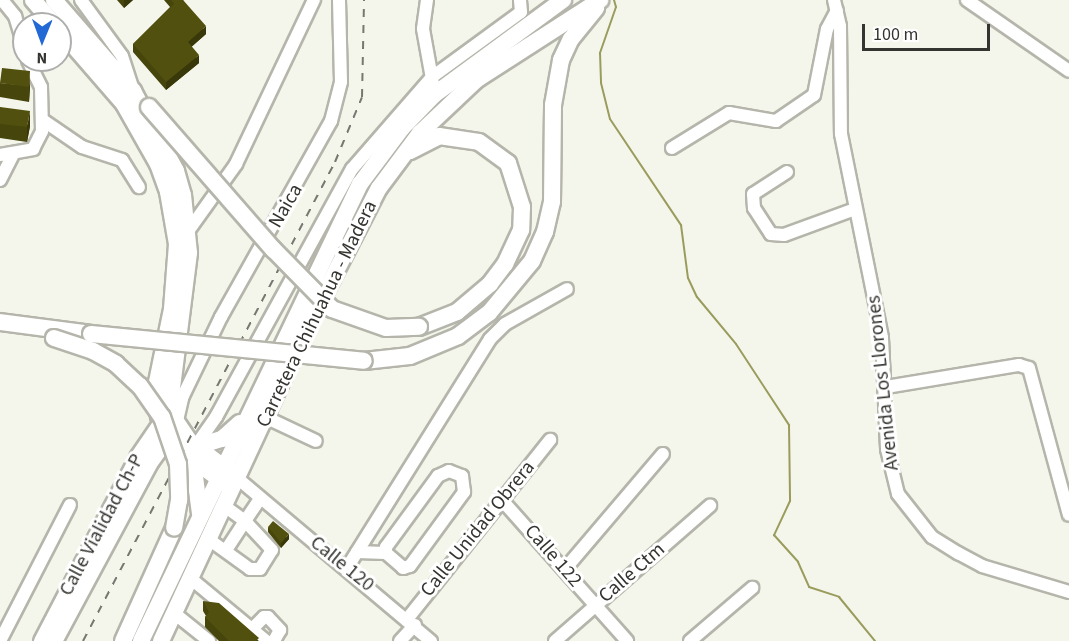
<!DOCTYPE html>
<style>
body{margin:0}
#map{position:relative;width:1069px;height:641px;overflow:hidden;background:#f5f6eb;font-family:"Source Sans 3",sans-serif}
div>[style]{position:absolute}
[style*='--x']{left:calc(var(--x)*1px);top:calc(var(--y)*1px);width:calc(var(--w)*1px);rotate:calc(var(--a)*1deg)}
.stream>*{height:2px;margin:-1px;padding:0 1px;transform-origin:1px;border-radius:1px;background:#9a9c5d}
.roads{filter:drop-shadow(2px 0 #b5b5ab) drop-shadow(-2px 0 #b5b5ab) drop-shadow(0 2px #b5b5ab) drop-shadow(0 -2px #b5b5ab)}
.minor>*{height:12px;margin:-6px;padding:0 6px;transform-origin:6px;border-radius:6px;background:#fff}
.major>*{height:15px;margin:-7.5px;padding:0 7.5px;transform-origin:7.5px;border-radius:7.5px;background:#fff}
.highway>*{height:16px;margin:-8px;padding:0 8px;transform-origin:8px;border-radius:8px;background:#fff}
.rail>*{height:2px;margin-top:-1px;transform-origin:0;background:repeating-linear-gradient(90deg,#767770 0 8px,transparent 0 16px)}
.bridges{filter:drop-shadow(2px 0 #b5b5ab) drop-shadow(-2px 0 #b5b5ab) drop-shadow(0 2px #b5b5ab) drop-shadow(0 -2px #b5b5ab)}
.highway-bridge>*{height:16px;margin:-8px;padding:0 8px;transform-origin:8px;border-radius:8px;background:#fff}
.wall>*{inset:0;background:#46450c}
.shaded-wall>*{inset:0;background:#39380a}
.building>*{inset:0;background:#51500e}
span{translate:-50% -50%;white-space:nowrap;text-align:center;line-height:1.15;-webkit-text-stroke:6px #fff;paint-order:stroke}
.street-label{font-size:20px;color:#343430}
.north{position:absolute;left:12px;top:12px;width:60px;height:60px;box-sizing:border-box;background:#fff;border:2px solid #aeaeac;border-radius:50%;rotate:181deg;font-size:16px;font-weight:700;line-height:24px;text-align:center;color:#343430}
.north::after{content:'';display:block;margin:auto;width:21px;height:27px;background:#2369d5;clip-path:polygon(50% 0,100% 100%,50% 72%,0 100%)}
.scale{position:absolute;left:862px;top:24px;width:128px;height:27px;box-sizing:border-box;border:3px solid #343430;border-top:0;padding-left:8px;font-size:18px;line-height:21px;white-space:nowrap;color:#343430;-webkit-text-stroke:4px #fff;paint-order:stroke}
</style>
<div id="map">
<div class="stream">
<i style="--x:614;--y:0;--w:7;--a:74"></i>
<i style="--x:616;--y:7;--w:49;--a:109.2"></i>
<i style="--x:600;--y:53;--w:30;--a:88"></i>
<i style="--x:601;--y:83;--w:37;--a:76"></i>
<i style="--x:610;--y:119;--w:128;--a:56.2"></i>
<i style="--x:681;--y:225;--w:53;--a:82.5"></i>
<i style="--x:688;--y:278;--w:21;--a:65"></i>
<i style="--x:697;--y:297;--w:61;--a:50.3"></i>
<i style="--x:736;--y:344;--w:97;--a:56.8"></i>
<i style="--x:789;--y:425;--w:76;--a:89.2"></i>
<i style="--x:790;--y:501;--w:38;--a:115"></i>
<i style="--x:774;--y:535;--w:36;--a:48"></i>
<i style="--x:798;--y:562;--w:27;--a:66"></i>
<i style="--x:809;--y:587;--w:32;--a:18"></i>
<i style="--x:839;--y:597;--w:57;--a:50.7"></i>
</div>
<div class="roads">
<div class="minor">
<i style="--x:2;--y:0;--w:21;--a:51"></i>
<i style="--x:15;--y:16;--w:30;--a:73"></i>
<i style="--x:81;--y:0;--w:69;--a:53.8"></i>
<i style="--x:122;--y:56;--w:36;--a:72"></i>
<i style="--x:427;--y:0;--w:29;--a:98"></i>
<i style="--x:423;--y:29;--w:56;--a:79.7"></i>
<i style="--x:834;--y:0;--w:27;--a:77"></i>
<i style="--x:840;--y:26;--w:108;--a:89.5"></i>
<i style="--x:841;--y:134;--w:208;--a:78.6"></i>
<i style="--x:882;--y:338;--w:111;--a:87.4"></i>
<i style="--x:887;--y:449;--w:46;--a:76.3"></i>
<i style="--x:898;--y:494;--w:55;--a:51.7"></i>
<i style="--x:932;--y:537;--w:31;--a:32"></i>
<i style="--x:958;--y:553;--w:27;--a:28"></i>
<i style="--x:982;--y:566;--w:91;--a:16.6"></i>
<i style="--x:967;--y:0;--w:124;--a:34.8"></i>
<i style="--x:44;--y:121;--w:46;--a:34.4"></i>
<i style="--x:82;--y:147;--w:42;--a:18"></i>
<i style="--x:122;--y:160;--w:32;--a:58"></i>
<i style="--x:672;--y:148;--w:67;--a:-31.6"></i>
<i style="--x:729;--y:113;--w:48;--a:9.7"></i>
<i style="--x:776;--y:121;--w:46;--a:-34.4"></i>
<i style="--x:814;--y:95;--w:67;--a:-78.9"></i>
<i style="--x:827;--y:29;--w:21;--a:-62"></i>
<i style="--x:0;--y:155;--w:34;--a:-10"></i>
<i style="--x:33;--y:149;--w:20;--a:-63"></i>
<i style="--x:42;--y:131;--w:44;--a:-91.3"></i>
<i style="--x:41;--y:87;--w:30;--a:-116"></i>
<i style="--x:787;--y:172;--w:40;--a:147.1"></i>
<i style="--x:753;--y:194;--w:14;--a:86"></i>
<i style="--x:754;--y:208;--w:31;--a:57"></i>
<i style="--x:771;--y:234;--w:13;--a:4"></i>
<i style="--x:784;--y:235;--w:76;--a:-20.1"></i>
<i style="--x:0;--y:180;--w:30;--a:-63"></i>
<i style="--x:189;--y:230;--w:81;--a:-54.5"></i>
<i style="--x:236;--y:164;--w:182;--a:-64.6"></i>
<i style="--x:886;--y:387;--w:135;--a:-9.4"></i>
<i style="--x:1019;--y:365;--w:10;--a:17"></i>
<i style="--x:1029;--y:368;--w:152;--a:74.8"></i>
<i style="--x:265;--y:417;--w:56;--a:25.2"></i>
<i style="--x:176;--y:425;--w:28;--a:-77"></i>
<i style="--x:182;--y:398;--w:90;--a:-64.3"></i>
<i style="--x:221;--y:317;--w:225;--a:-60.7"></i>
<i style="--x:331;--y:121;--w:40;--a:-75.6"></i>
<i style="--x:341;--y:82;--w:82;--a:-91.4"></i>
<i style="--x:195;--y:447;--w:37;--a:-55"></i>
<i style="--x:216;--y:417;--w:283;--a:-61.3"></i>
<i style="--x:352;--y:169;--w:122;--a:-49"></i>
<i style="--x:432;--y:77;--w:110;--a:-36.1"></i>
<i style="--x:521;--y:12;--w:12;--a:-95"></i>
<i style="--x:236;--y:477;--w:255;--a:40.1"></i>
<i style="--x:501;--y:499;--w:190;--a:48.4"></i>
<i style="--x:223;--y:505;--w:27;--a:36"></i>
<i style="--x:245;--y:521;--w:35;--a:123"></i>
<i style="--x:207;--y:538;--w:53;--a:35.8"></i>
<i style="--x:250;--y:569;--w:10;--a:0"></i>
<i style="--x:260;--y:569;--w:22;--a:-58"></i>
<i style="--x:272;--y:550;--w:40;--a:-133"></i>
<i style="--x:245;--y:521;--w:27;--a:-56"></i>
<i style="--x:357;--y:552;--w:29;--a:2"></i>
<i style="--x:386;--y:553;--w:23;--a:41"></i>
<i style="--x:403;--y:568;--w:7;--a:-16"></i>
<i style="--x:410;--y:566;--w:92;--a:-53.9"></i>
<i style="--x:464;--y:492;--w:16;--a:-97"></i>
<i style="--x:462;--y:476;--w:14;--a:-159"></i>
<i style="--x:449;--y:471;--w:12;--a:156"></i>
<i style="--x:438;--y:476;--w:88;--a:126.2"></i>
<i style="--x:386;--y:547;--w:6;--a:90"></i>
<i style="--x:347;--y:568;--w:270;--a:-58"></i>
<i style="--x:490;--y:339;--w:21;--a:-45"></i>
<i style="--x:505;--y:324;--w:71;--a:-29.4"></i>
<i style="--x:565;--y:569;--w:151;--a:-49.6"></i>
<i style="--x:189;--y:577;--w:100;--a:39.7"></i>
<i style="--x:174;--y:613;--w:45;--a:38.7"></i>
<i style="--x:408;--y:618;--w:228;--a:-51.4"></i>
<i style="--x:252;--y:629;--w:17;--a:-45"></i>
<i style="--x:264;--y:617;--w:4;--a:0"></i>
<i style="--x:268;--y:617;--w:18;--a:47"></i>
<i style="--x:280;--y:630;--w:13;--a:119"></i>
<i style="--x:0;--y:641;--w:153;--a:-62.8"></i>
<i style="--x:400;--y:641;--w:22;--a:-47"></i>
<i style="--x:555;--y:641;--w:206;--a:-41.1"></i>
<i style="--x:690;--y:641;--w:82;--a:-40.5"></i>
</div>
<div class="major">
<i style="--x:41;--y:641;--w:208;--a:-62.4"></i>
<i style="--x:137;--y:457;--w:53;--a:-55.7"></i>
<i style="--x:54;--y:641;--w:203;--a:-61.8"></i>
<i style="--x:150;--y:462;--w:39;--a:-54"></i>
</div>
<div class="highway">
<i style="--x:33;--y:0;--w:32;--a:49"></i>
<i style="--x:54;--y:0;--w:121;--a:49"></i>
<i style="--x:133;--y:91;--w:91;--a:61.7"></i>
<i style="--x:176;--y:171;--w:25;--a:74"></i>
<i style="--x:183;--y:195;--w:58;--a:84.1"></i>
<i style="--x:189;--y:253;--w:159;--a:97.2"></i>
<i style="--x:169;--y:411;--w:36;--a:56"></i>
<i style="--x:189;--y:441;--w:51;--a:37.1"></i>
<i style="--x:60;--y:30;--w:98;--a:49.1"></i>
<i style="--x:124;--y:104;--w:69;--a:60.5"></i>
<i style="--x:158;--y:164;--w:30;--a:70"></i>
<i style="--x:168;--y:192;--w:53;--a:80.2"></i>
<i style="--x:177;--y:244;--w:65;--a:94.4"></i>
<i style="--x:172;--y:309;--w:75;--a:101.6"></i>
<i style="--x:157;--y:382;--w:34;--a:87"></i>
<i style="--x:159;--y:416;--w:35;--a:61"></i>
<i style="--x:176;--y:447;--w:62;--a:36.5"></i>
<i style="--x:410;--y:151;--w:33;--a:-27"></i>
<i style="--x:439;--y:136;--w:40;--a:8.5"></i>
<i style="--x:479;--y:142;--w:36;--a:36"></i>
<i style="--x:508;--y:163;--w:46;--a:72.3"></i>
<i style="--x:522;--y:207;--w:23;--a:92"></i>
<i style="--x:521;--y:230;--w:38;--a:115"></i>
<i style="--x:505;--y:264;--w:25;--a:127"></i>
<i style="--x:490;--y:284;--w:43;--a:139.7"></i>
<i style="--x:457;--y:312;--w:41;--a:158.5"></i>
<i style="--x:0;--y:322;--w:92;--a:7.5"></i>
<i style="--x:364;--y:361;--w:46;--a:-6.2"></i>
<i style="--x:410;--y:356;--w:52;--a:-22.6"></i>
<i style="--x:458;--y:336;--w:39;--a:-37"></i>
<i style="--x:489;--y:313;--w:67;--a:-50.4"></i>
<i style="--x:532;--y:261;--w:32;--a:-66"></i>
<i style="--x:545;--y:232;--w:31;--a:-77"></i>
<i style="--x:552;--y:202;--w:97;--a:-89.4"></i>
<i style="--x:553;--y:105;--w:46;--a:-79.9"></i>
<i style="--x:561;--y:60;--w:23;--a:-65"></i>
<i style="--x:571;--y:39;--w:40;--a:-51"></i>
<i style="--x:195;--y:447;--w:28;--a:-17"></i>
<i style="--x:222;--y:439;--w:24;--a:-42"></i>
<i style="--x:193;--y:462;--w:52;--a:82.3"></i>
<i style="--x:123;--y:641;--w:124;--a:-65.7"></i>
<i style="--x:141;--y:641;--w:507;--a:-64.4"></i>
<i style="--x:360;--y:184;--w:70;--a:-53.1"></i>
<i style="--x:402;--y:128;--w:47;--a:-45.9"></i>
<i style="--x:435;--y:94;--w:159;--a:-36.3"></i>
<i style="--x:161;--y:641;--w:340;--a:-65.1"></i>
<i style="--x:304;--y:333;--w:163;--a:-62.7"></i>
<i style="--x:379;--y:188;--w:69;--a:-53.3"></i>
<i style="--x:420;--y:133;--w:77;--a:-43.4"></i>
<i style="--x:476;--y:80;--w:148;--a:-32.8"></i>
</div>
</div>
<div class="rail">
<i style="--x:83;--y:641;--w:541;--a:-62.25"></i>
<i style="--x:335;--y:162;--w:70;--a:-67.4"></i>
<i style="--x:362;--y:97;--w:97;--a:-88.8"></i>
</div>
<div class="bridges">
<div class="highway-bridge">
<i style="--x:149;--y:107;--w:189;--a:48.9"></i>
<i style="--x:273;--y:249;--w:84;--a:45.5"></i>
<i style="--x:332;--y:309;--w:57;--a:19.4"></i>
<i style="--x:386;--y:328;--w:33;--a:-2"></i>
<i style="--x:91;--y:334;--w:274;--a:5.6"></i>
<i style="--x:54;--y:338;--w:41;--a:18.4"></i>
<i style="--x:93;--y:351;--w:26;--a:29"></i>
<i style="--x:116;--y:364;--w:33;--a:43"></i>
<i style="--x:140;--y:386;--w:38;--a:55"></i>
<i style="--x:162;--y:417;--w:50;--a:71.2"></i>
<i style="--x:178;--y:464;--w:36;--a:88"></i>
<i style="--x:179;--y:500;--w:28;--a:100"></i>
</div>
</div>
<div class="wall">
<i style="clip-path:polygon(117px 0,133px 0,124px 8px)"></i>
<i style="clip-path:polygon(164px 0,183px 0,206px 34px,191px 47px,199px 63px,166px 90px,133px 52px,133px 44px,170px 7px)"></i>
<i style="clip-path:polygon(45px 60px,56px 60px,56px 67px,47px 71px)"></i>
<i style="clip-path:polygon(0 83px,30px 86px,29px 102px,0 97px)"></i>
<i style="clip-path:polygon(0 107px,30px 126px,27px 142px,0 138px)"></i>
<i style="clip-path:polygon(268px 527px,289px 539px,281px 548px,268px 532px)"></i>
<i style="clip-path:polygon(203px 601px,259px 641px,219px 641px,205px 627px,205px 617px,206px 616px,203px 611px)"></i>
</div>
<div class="shaded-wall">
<i style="clip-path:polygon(124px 0,133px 0,124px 8px)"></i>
<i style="clip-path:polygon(206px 26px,206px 34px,188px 50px,188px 42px)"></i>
<i style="clip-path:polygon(199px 55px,199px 63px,166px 90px,166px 82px)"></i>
<i style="clip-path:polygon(47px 60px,56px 60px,56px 67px,47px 71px)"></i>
<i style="clip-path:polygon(30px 71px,30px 86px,29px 102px,29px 87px)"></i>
<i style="clip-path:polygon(30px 111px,30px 126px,27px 142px,27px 127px)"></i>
<i style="clip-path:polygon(289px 534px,289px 539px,281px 548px,281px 543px)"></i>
</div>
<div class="building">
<i style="clip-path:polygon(171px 0,183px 0,206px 26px,188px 42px,199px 55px,166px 82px,133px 44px,174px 4px)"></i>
<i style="clip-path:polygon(2px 68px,30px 71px,29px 87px,0 83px)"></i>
<i style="clip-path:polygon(0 107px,30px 111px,27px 127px,0 124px)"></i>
<i style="clip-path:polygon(273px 521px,289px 534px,281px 543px,268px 527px)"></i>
<i style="clip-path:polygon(203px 601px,219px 603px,259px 638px,256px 641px,229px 641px,205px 617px,209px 612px)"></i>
</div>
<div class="street-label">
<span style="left:286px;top:206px;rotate:-60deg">Naica</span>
<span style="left:317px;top:314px;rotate:-64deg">Carretera Chihuahua - Madera</span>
<span style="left:883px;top:383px;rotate:-96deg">Avenida Los Llorones</span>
<span style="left:102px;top:525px;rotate:-62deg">Calle Vialidad Ch-P</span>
<span style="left:478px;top:529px;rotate:-51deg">Calle Unidad Obrera</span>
<span style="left:553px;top:556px;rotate:49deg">Calle 122</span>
<span style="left:342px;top:564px;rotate:39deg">Calle 120</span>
<span style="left:632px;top:573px;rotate:-41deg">Calle Ctm</span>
</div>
<div class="north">N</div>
<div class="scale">100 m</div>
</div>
